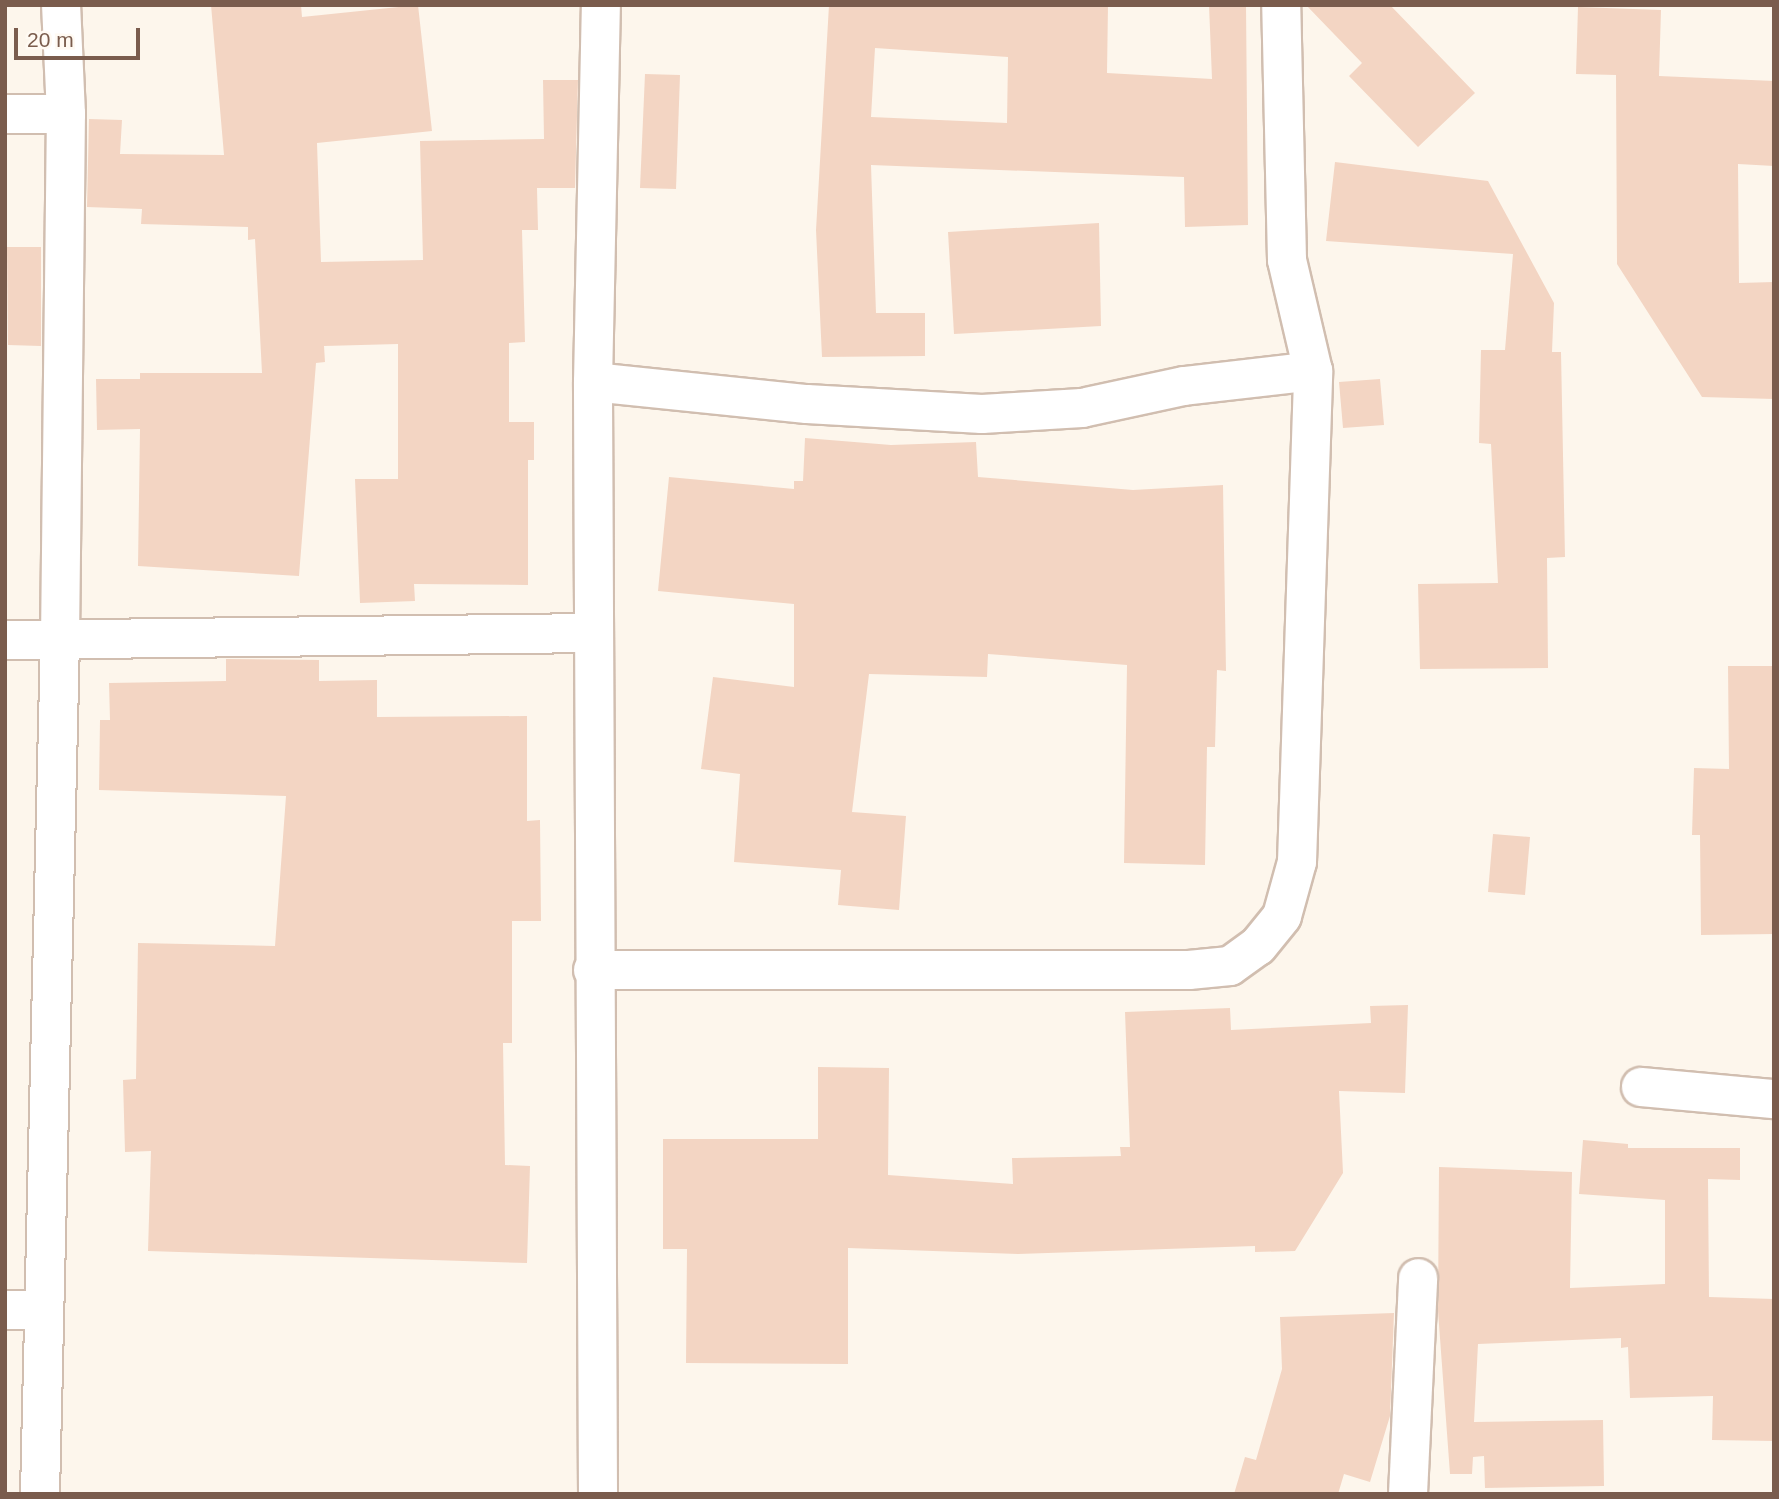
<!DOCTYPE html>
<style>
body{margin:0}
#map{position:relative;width:1779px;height:1499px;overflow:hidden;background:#fdf6ec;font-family:Helvetica,sans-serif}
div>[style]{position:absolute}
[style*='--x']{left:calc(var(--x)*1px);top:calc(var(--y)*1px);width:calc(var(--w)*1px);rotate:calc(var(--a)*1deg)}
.building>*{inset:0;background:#f3d5c3}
.roads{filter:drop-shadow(2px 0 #d1beb0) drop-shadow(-2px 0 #d1beb0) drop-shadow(0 2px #d1beb0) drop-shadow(0 -2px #d1beb0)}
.minor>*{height:38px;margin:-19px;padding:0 19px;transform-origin:19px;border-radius:19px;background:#fff}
span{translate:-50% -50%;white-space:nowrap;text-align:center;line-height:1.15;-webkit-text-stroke:6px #fffaf3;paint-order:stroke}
.frame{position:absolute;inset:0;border:7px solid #7a5c4d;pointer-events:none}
.scale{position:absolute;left:14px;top:28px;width:126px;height:32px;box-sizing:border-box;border:4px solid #7a5c4d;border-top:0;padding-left:9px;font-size:21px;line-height:24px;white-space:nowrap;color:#7a5c4d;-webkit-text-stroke:5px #fffaf3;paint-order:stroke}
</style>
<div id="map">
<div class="building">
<i style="clip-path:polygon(211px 5px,301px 5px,302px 17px,418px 5px,432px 131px,317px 143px,321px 262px,423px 260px,420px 141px,544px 139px,543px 80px,578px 80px,575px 188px,537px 188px,538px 230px,522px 230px,525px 342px,509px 343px,509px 422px,534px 422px,534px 460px,528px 460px,528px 585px,414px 584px,415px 601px,360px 603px,355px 479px,398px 479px,398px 344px,324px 346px,325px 362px,316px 363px,299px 576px,138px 566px,140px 429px,97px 430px,96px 379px,140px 379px,140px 373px,262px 373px,255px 239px,248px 240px,248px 227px,141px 224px,142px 209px,87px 207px,89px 119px,122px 120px,120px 154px,224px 155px)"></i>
<i style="clip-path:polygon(evenodd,829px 5px,1108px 5px,1107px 73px,1212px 79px,1209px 5px,1246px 5px,1248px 225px,1185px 227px,1184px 177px,871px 165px,876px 313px,925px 313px,925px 356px,822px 357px,816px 230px,829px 5px,875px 48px,1008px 57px,1007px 123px,871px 117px,875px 48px)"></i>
<i style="clip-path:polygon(1306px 5px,1390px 5px,1475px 93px,1418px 147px,1349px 76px,1362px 63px)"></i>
<i style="clip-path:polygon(1578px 7px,1661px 10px,1659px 76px,1774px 81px,1774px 166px,1738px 164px,1739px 283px,1774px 282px,1774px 399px,1702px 397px,1617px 264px,1616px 75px,1576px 74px)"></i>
<i style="clip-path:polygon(645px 74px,680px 75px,676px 189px,640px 188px)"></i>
<i style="clip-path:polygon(1335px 162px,1488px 181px,1554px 303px,1552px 352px,1561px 352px,1565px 557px,1547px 558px,1548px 668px,1420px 669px,1418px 584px,1498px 583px,1491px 444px,1479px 443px,1481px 350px,1505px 350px,1513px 254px,1326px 241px)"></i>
<i style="clip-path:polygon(1099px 223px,1101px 326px,954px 334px,948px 232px)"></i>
<i style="clip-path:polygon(7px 247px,41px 247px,41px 346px,8px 345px)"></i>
<i style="clip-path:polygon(1380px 379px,1384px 425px,1343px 428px,1339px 382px)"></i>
<i style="clip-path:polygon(805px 438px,891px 445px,976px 442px,978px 477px,1133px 490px,1223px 485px,1226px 671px,1217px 670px,1215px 747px,1207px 747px,1205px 865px,1124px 863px,1127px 665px,988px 654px,987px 677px,869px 674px,852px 812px,906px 816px,899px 910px,838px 905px,841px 870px,734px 862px,740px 774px,701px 769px,713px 677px,794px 687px,794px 604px,658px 591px,669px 477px,794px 489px,794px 481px,803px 481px)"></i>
<i style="clip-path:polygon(226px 659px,319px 660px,319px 681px,377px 680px,377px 717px,527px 716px,527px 821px,540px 820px,541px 921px,512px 921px,512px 1043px,503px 1043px,505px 1165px,530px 1166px,527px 1263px,148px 1251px,151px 1151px,125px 1152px,123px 1080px,136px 1079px,138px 943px,275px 946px,286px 796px,99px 790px,100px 720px,110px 720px,109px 683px,226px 681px)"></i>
<i style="clip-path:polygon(1728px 666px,1774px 666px,1774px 934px,1701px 935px,1700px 835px,1692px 835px,1694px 768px,1729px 769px)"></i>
<i style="clip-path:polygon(1493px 834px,1530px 837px,1525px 895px,1488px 892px)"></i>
<i style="clip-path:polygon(1408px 1005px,1405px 1093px,1339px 1091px,1343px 1173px,1295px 1251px,1255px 1252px,1255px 1246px,1018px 1254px,848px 1248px,848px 1364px,686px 1363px,687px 1249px,663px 1249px,663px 1139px,818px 1139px,818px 1067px,889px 1068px,888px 1175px,1013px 1184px,1012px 1158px,1121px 1156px,1120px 1147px,1130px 1147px,1125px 1012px,1230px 1008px,1231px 1030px,1371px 1023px,1370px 1006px)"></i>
<i style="clip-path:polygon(1583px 1140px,1628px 1144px,1628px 1148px,1740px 1148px,1740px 1180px,1708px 1179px,1709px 1297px,1774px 1299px,1774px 1441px,1712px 1440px,1713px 1396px,1630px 1398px,1628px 1347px,1621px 1348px,1621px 1338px,1478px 1344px,1474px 1422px,1603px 1420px,1604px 1486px,1485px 1488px,1484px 1456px,1473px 1457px,1472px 1474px,1450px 1474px,1438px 1311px,1439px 1167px,1572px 1172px,1570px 1288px,1665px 1284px,1665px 1200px,1579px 1194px)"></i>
<i style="clip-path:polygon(1394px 1313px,1390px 1416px,1370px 1482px,1344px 1474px,1338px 1494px,1234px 1494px,1245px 1457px,1256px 1460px,1282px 1369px,1280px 1317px)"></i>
</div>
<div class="roads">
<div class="minor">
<i style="--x:5;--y:114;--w:61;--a:0"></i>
<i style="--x:593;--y:382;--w:215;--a:5.9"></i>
<i style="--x:807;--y:404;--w:175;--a:3.3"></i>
<i style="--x:982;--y:414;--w:100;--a:-3.4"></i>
<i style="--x:1082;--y:408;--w:104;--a:-12.2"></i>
<i style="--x:1184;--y:386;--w:130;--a:-6.6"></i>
<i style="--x:5;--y:640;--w:588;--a:-0.68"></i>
<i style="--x:593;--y:970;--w:596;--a:0"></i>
<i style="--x:1189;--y:970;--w:41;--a:-5.6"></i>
<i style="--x:1230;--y:966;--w:34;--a:-36"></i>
<i style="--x:1258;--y:946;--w:38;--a:-51"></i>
<i style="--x:1282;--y:916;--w:56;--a:-74.5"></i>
<i style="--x:1297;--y:862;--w:491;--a:-88.1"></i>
<i style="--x:1313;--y:371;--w:114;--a:-103.2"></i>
<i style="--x:1287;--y:260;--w:255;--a:-91.3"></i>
<i style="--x:1641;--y:1087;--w:134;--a:5.2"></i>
<i style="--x:5;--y:1310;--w:39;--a:0"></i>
<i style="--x:40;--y:1494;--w:854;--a:-88.66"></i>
<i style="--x:60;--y:640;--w:526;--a:-89.35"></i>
<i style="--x:66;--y:114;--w:109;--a:-92.6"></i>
<i style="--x:598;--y:1494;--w:1112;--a:-90.26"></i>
<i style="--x:593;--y:382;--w:377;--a:-88.8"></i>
<i style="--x:1408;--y:1494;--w:216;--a:-87.3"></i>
</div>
</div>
<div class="frame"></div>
<div class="scale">20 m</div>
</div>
